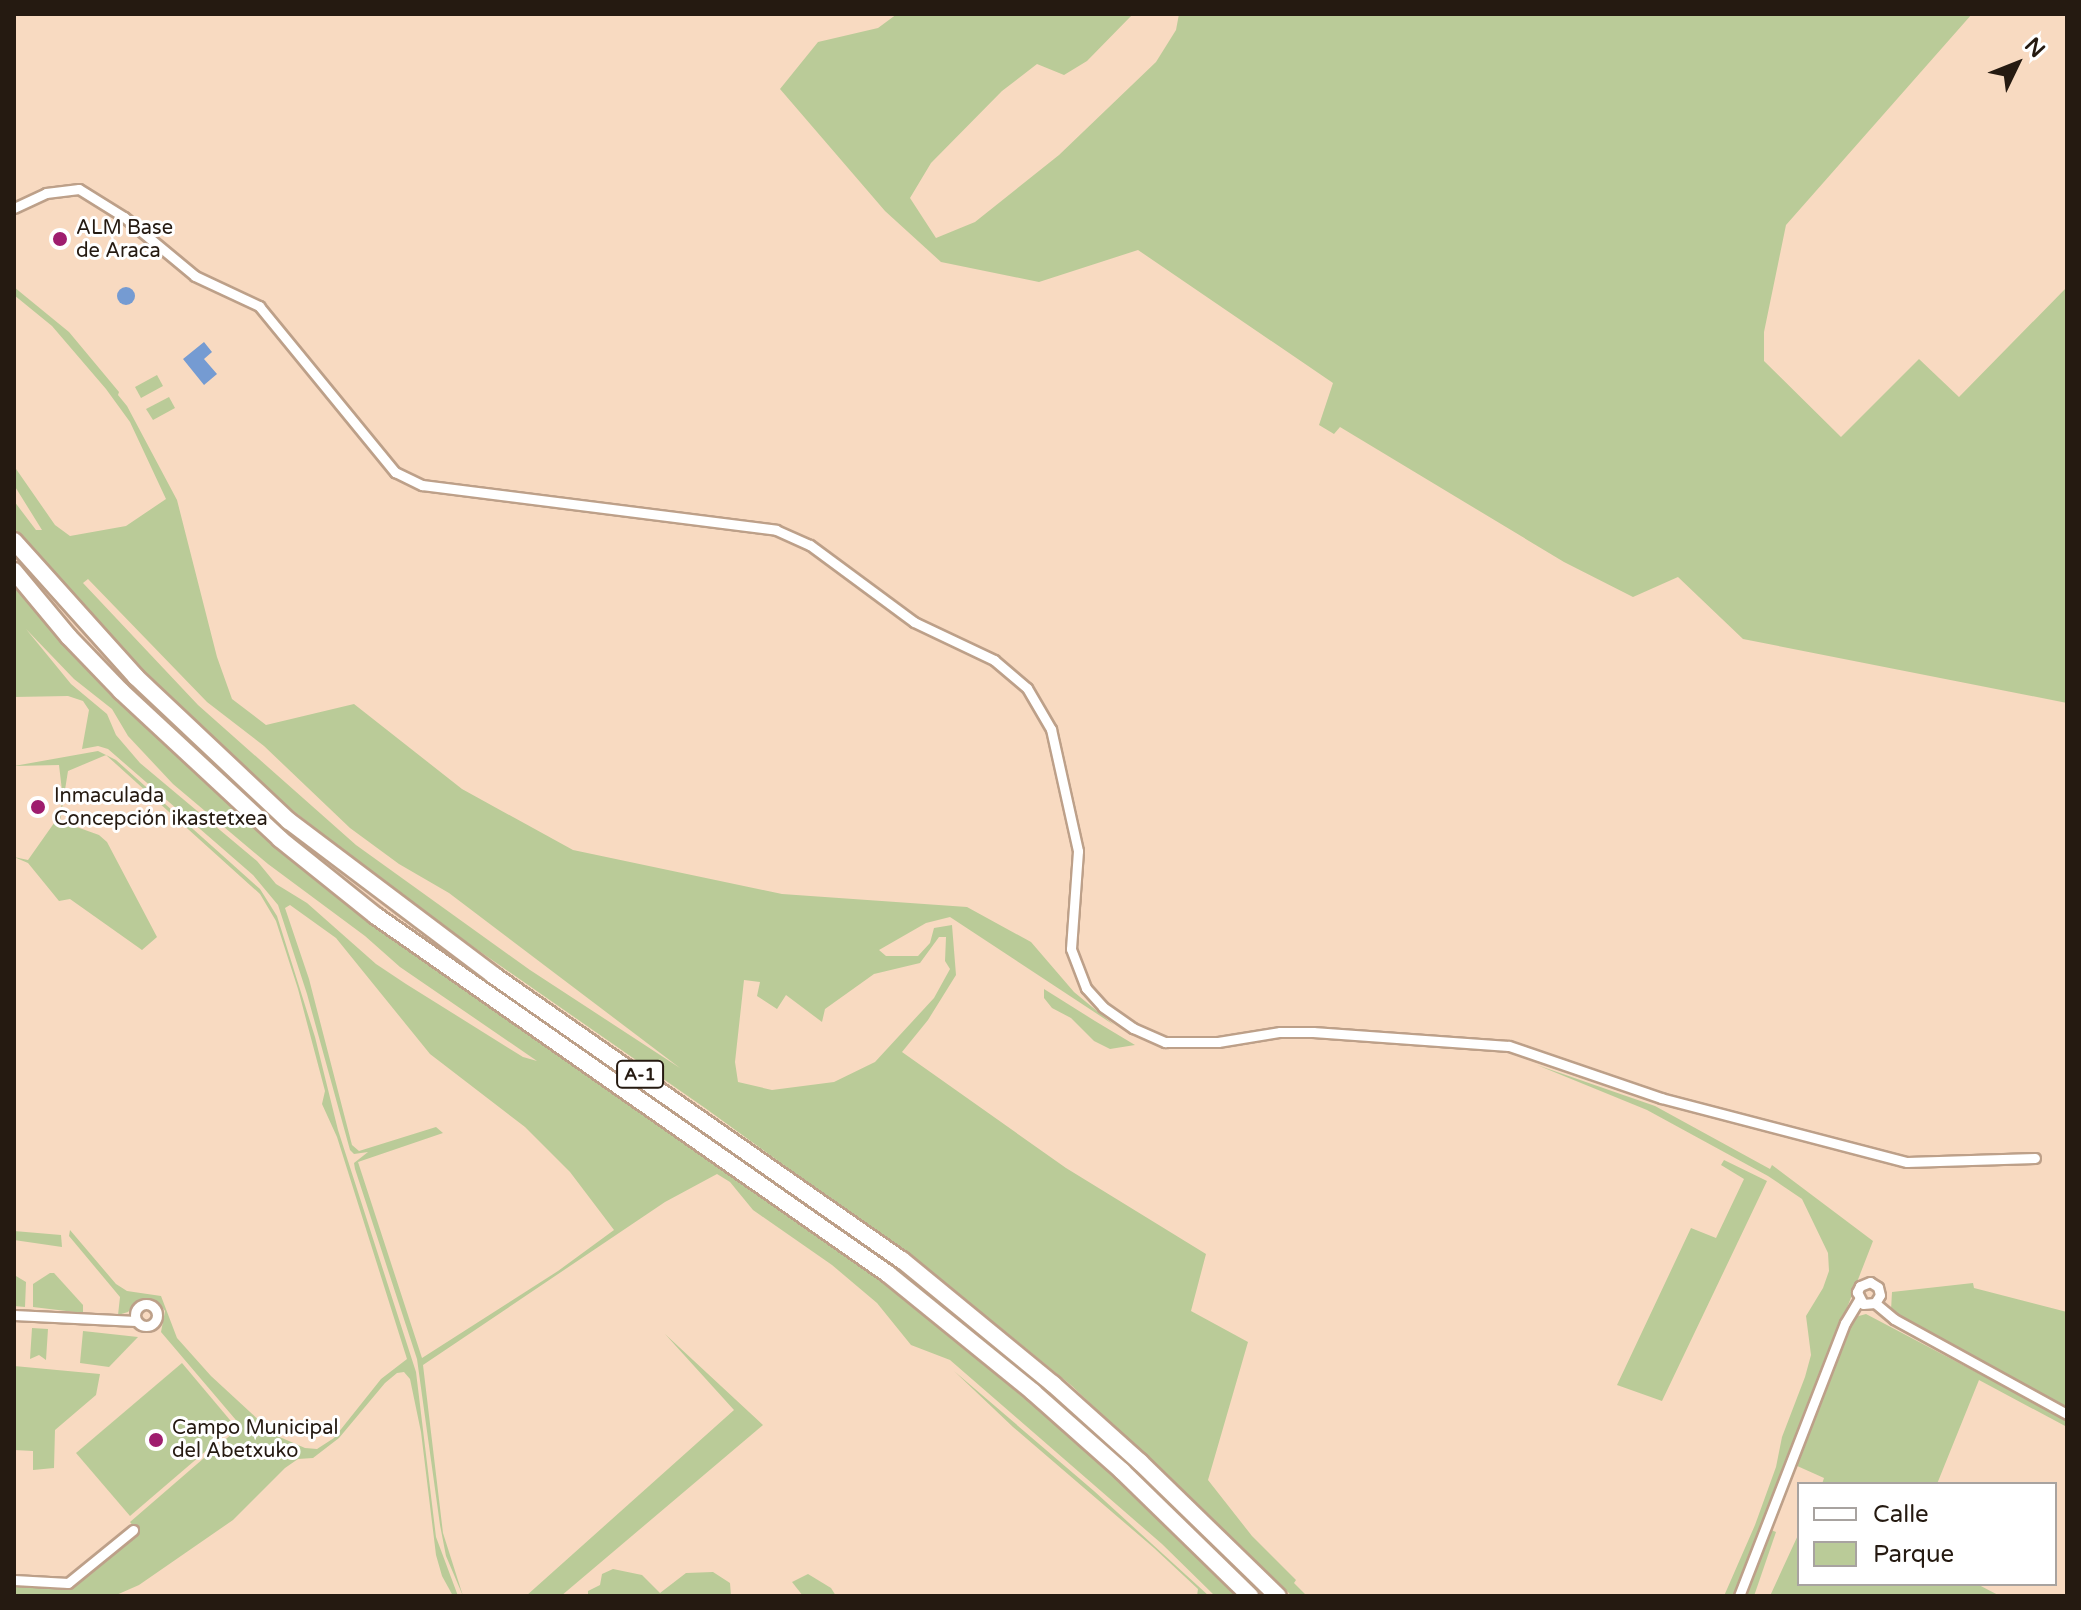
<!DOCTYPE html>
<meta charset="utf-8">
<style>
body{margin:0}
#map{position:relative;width:2081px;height:1610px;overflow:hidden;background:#f8dac1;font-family:"Varela Round",sans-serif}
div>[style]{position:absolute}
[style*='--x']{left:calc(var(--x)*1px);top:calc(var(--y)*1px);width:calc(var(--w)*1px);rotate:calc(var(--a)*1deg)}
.green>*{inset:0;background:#bacb98}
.water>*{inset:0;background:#759bd2}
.round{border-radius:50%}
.roads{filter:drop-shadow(2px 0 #bda089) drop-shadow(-2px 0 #bda089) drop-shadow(0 2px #bda089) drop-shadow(0 -2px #bda089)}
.street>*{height:9px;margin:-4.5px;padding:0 4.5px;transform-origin:4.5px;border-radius:4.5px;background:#fff}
.street>.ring{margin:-4.5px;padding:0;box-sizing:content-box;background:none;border:9px solid #fff;border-radius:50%}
.highway>*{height:16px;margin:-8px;padding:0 8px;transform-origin:8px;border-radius:8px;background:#fff}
.dots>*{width:22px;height:22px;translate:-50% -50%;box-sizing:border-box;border:4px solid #fff;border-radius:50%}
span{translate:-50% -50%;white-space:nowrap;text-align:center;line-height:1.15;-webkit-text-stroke:6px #fff;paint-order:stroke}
.shield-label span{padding:2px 6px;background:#fff;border:2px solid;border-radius:6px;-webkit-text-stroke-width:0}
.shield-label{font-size:18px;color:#251a11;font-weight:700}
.poi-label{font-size:20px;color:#251a11}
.left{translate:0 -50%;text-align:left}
.frame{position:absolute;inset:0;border:16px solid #251a11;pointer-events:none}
.legend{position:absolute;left:1797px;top:1482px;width:260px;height:104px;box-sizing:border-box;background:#fff;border:2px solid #a8a3a0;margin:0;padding:10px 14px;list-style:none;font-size:24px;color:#251a11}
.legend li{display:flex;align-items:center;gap:16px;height:40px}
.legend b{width:40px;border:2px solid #a8a3a0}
.north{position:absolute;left:1977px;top:24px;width:80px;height:80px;-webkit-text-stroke:6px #fff;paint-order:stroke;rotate:47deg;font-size:22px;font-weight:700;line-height:32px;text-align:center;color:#251a11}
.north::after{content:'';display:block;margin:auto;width:28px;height:36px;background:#251a11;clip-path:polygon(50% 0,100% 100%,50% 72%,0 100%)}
</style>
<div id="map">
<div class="green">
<i style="clip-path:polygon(897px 14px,1133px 14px,1087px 61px,1064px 75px,1037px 64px,1002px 91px,931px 163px,910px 198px,936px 238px,975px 222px,1059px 155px,1156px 62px,1176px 30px,1179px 14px,1972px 14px,1786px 225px,1764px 332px,1764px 361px,1841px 437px,1919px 359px,1959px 397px,2067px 287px,2067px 703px,1743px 639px,1678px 577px,1633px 597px,1564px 562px,1340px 427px,1334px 434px,1319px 425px,1333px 383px,1138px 250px,1039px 282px,941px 262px,885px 211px,780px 89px,818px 42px,878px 28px)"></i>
<i style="clip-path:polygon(evenodd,14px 287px,69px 332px,119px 392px,118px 395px,127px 406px,177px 500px,217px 657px,232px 699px,266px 725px,354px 704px,462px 789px,573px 850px,782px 894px,967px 907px,1031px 942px,1074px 992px,1114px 1025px,950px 917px,926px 923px,879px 950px,886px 956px,918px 956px,930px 943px,934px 928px,952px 925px,956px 975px,928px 1020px,902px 1052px,1066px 1168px,1206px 1254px,1191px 1311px,1248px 1342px,1208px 1480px,1252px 1536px,1296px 1580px,1294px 1583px,1307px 1596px,1292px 1596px,1072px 1386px,942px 1280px,705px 1108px,403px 898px,237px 766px,182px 712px,93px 619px,14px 528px,14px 501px,36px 530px,42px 530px,14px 485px,14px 466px,55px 525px,70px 536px,126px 526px,166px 499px,130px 422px,106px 389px,52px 326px,14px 295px,14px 287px,88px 579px,207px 702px,264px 746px,350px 828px,399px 864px,449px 893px,680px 1068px,530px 970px,356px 845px,198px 705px,83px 583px,88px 579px,14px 287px,939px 937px,946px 937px,945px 961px,950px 969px,934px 998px,875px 1062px,834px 1082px,772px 1090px,738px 1082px,735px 1062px,744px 980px,760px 982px,757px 996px,777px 1009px,786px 995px,822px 1022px,825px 1009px,874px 974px,920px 963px,939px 937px)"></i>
<i style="clip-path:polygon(157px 375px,163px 386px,141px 398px,135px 387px)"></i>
<i style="clip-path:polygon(169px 397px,175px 408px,153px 420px,146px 409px)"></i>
<i style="clip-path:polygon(evenodd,14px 584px,137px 718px,281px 849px,433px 966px,699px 1149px,904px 1297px,1099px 1461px,1240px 1596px,1215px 1596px,1162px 1544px,950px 1360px,911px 1345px,877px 1303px,832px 1265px,753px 1210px,730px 1182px,717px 1174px,665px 1202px,423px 1365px,443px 1533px,463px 1596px,446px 1556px,440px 1525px,417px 1359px,355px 1169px,354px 1163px,368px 1152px,354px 1154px,350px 1150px,307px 994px,278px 905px,253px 875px,108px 749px,98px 746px,82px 749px,89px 710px,83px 701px,68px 696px,14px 697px,14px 584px,26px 629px,74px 679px,112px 709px,128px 736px,173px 784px,268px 864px,365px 936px,400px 967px,537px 1061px,523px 1057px,406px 984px,376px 964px,307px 903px,276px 884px,257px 861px,140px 763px,116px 735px,107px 714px,71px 684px,26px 629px,14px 584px,290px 905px,336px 938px,430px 1054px,525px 1127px,570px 1172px,614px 1230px,558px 1271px,422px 1358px,358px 1162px,443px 1133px,436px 1127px,359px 1151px,352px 1145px,309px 979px,285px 908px,290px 905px)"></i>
<i style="clip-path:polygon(98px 751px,116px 760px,260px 889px,277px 916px,315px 1037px,338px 1130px,416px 1372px,436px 1537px,458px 1596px,453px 1596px,442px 1576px,436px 1555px,421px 1432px,410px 1379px,404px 1372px,397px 1373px,385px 1383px,339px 1438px,313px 1458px,298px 1459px,285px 1468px,233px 1520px,139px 1585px,114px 1596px,14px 1596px,14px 1586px,62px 1589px,83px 1579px,139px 1533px,130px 1522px,241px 1426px,161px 1332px,165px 1311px,160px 1304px,149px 1298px,140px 1299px,128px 1312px,118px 1315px,120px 1297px,69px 1236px,70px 1230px,116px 1284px,127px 1291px,161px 1296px,177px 1338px,211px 1376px,275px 1435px,305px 1448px,317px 1449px,334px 1438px,381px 1379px,407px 1359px,337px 1137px,322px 1104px,325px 1091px,298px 989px,276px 921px,260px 894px,106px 755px,68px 771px,60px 821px,99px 835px,107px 842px,157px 937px,142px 950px,70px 899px,59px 901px,28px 863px,14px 857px,28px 860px,59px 816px,63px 799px,59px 765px,14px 766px)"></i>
<i style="clip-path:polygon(1044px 989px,1095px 1021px,1135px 1045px,1110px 1049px,1094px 1041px,1071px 1018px,1052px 1008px,1044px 998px)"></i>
<i style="clip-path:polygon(1537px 1065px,1655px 1106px,1770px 1169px,1772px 1165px,1873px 1241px,1735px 1596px,1724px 1596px,1755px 1525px,1776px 1467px,1782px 1437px,1805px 1377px,1811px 1355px,1806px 1316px,1823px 1288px,1829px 1271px,1828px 1253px,1802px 1199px,1768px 1176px,1647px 1110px)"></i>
<i style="clip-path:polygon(1724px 1160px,1767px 1181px,1662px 1401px,1617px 1385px,1691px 1228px,1716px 1238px,1744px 1179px,1721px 1165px)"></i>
<i style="clip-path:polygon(14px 1231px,61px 1235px,62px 1247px,14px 1240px)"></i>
<i style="clip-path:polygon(14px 1270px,16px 1276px,26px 1282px,25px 1307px,14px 1306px)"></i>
<i style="clip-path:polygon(50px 1273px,54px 1273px,83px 1305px,83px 1313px,33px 1307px,33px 1284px)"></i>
<i style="clip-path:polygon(1973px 1283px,1974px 1288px,2067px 1312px,2067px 1408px,1902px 1319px,1891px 1310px,1892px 1292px)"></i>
<i style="clip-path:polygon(1866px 1314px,2067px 1420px,2067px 1427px,1979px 1380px,1937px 1484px,1822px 1484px,1824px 1478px,1795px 1465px,1846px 1332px,1855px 1317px)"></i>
<i style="clip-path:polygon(32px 1328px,48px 1329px,46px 1360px,39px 1355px,30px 1359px)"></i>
<i style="clip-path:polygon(83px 1331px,138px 1337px,109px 1367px,80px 1363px)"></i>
<i style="clip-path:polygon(665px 1334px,763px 1425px,561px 1596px,526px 1596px,734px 1410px)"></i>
<i style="clip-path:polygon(182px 1363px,235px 1426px,130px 1516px,76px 1453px)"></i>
<i style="clip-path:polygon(14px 1366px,100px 1374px,96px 1395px,55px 1430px,54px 1468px,33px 1470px,33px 1451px,14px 1450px)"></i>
<i style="clip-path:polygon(954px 1371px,1094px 1491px,1209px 1596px,1197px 1596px,1198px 1589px,1154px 1548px,1013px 1427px)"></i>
<i style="clip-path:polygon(1771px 1530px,1776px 1532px,1754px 1596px,1745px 1596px)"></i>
<i style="clip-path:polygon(1799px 1533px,1799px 1584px,1977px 1584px,2000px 1596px,1770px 1596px)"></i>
<i style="clip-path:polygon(613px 1569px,642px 1575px,660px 1593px,686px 1573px,713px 1572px,730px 1583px,731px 1596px,588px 1596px,588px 1591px,600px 1585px,602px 1574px)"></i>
<i style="clip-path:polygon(808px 1574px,831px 1588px,836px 1596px,803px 1596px,792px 1582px)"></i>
</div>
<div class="water">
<i class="round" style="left:117px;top:287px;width:18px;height:18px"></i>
<i style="clip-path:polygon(204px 342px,212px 352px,204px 359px,217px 374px,204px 385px,183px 359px)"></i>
</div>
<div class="roads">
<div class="street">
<i style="--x:14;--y:208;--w:35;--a:-25"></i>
<i style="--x:46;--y:193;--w:33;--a:-7"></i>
<i style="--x:79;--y:189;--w:53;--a:31.9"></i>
<i style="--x:124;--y:217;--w:92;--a:39.7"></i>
<i style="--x:195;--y:276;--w:71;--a:25.1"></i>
<i style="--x:259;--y:306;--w:215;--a:50.7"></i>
<i style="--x:395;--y:472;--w:30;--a:26"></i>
<i style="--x:422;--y:485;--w:357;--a:7.2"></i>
<i style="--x:776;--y:530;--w:37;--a:24"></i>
<i style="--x:810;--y:545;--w:129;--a:36.5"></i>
<i style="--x:914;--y:622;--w:89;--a:25.4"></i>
<i style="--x:994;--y:660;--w:43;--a:40.3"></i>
<i style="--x:1027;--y:688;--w:48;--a:59.7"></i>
<i style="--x:1051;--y:729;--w:125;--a:77.5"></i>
<i style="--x:1078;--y:851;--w:98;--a:94.1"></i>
<i style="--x:1071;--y:949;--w:42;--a:69"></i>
<i style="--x:1086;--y:988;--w:25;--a:48"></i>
<i style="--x:1103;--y:1007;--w:37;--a:35"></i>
<i style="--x:1133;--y:1028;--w:35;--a:24"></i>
<i style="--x:1165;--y:1042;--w:53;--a:0"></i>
<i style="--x:1218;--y:1042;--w:63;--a:-9.2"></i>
<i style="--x:1280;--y:1032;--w:33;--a:0"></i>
<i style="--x:1313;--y:1032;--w:196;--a:4.1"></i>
<i style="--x:1509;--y:1046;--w:161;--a:18.9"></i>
<i style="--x:1661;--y:1098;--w:254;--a:14.6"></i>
<i style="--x:1907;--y:1162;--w:128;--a:-1.8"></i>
<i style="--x:1875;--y:1303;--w:9;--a:-58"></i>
<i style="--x:1880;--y:1295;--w:8;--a:-104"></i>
<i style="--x:1878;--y:1287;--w:9;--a:-148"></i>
<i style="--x:1870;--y:1282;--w:11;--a:158"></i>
<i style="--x:1860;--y:1286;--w:7;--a:117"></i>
<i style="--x:1857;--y:1292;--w:13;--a:63"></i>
<i style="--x:1863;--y:1304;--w:12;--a:-5"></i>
<i style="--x:1875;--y:1303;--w:25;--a:40"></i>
<i style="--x:1894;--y:1319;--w:197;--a:28.8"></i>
<i class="ring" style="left:135px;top:1304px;width:13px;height:13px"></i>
<i style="--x:14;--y:1315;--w:122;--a:2.8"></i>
<i style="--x:14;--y:1580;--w:54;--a:3.2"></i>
<i style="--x:68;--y:1583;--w:84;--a:-39.2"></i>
<i style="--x:1739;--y:1596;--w:293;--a:-68.8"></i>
<i style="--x:1845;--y:1323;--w:27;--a:-59"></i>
</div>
<div class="highway">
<i style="--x:14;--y:541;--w:183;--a:48.1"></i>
<i style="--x:136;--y:677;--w:210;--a:43.3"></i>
<i style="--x:289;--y:821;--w:256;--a:37"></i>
<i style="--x:493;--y:975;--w:499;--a:34.9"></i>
<i style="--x:902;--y:1260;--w:195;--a:39.4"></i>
<i style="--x:1053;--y:1384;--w:117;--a:41.9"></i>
<i style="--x:1140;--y:1462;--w:192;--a:44.2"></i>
<i style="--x:14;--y:571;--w:86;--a:50.2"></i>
<i style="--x:69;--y:637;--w:75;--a:46.1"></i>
<i style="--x:121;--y:691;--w:217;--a:42.9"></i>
<i style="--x:280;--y:839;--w:123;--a:38.7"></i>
<i style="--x:376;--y:916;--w:625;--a:34.96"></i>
<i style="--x:888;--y:1274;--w:187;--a:39.1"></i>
<i style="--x:1033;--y:1392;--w:119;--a:41.6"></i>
<i style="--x:1122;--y:1471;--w:179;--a:44.3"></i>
</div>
</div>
<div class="dots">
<i style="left:60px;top:239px;background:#9f1d6e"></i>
<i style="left:38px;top:807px;background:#9f1d6e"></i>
<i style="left:156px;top:1440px;background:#9f1d6e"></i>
</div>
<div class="shield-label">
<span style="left:640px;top:1074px">A-1</span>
</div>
<div class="poi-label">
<span class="left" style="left:76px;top:240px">ALM Base<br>de Araca</span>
<span class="left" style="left:54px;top:808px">Inmaculada<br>Concepción ikastetxea</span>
<span class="left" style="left:172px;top:1440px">Campo Municipal<br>del Abetxuko</span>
</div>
<div class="frame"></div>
<ul class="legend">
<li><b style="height:10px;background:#fff"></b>Calle</li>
<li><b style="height:22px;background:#bacb98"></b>Parque</li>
</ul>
<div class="north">N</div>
</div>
